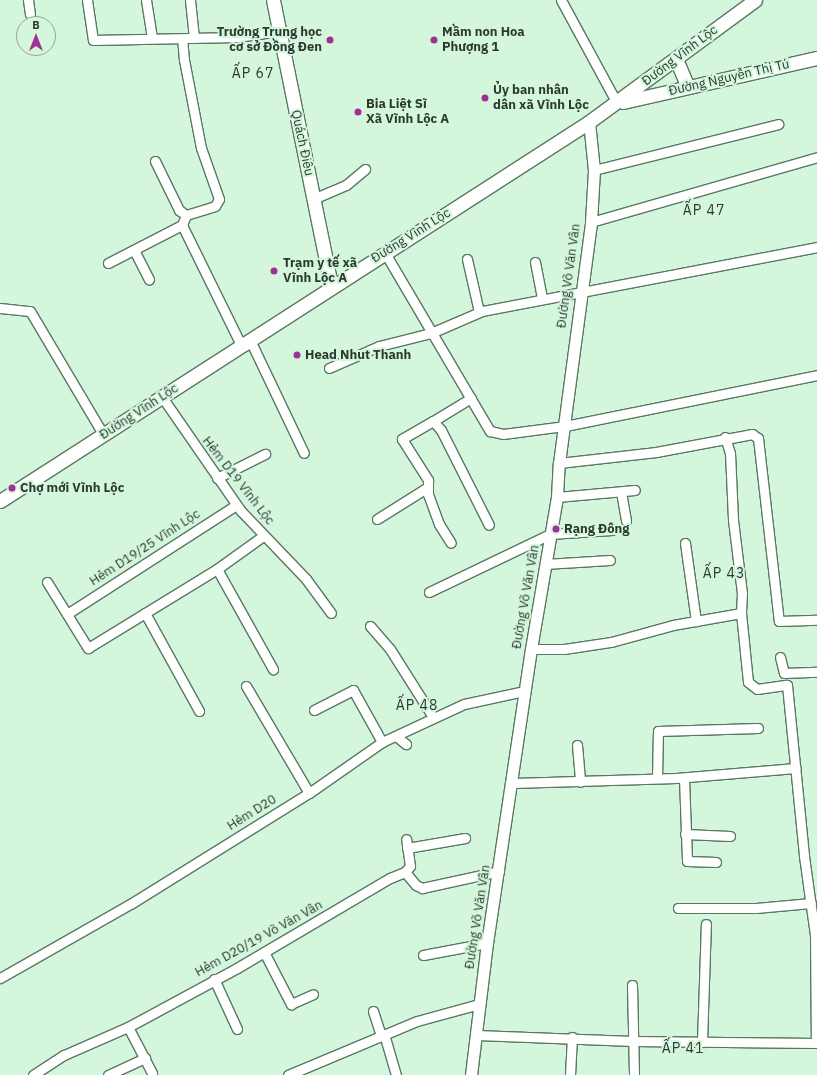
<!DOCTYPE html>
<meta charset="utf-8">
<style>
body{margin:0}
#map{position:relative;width:817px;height:1075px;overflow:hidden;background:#d4f6dd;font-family:"IBM Plex Sans",sans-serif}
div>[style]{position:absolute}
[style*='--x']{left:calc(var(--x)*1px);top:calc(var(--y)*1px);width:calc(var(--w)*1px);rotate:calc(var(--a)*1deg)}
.roads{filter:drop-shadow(1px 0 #597862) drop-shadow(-1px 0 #597862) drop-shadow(0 1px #597862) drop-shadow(0 -1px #597862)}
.minor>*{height:9px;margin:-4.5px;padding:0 4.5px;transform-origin:4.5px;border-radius:4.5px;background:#fff}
.tertiary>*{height:11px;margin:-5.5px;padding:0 5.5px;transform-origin:5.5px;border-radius:5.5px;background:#fff}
.secondary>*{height:13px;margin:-6.5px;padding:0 6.5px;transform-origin:6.5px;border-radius:6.5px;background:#fff}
.dots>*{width:11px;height:11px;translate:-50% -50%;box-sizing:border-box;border:2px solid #d4f6dd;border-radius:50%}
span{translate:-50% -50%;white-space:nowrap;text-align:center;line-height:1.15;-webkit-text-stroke:4px #d4f6dd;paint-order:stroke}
.poi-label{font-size:13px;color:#2b392f;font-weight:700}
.right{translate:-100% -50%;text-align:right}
.left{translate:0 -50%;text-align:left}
.street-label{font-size:13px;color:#2b392f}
.neighbourhood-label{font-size:14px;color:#2b392f;letter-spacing:1px}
.north{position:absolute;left:16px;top:16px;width:40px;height:40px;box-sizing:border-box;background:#d4f6dd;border:1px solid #90aa97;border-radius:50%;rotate:0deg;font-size:11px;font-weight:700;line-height:16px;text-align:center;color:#2b392f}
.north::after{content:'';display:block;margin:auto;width:14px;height:18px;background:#9e3191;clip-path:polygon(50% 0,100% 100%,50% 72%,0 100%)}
</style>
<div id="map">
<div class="roads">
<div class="minor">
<i style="--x:28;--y:0;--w:14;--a:82"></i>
<i style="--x:87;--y:0;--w:40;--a:81.5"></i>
<i style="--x:93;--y:40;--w:144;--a:-1.2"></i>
<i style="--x:237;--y:37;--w:43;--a:-7.9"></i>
<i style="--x:146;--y:0;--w:38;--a:81"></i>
<i style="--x:190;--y:0;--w:38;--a:84"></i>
<i style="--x:561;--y:0;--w:117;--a:61.5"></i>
<i style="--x:155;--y:161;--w:55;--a:63.9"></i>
<i style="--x:179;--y:210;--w:9;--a:36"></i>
<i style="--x:186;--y:215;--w:30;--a:-17"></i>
<i style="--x:215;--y:206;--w:8;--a:-60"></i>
<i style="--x:219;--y:199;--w:54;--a:-109.4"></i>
<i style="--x:201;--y:148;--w:90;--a:-100.9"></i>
<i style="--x:184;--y:60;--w:21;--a:-95"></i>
<i style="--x:594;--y:170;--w:190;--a:-14"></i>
<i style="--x:313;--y:199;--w:36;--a:-23"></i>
<i style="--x:346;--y:185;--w:25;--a:-40"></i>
<i style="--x:186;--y:215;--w:11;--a:112"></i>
<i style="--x:182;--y:225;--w:134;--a:63.8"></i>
<i style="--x:591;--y:222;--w:235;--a:-16"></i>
<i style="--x:134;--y:250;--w:33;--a:63"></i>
<i style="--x:385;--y:253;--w:207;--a:59.5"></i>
<i style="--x:490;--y:431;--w:13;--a:13"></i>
<i style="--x:503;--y:434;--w:63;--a:-7.4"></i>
<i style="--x:565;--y:426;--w:257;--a:-11.4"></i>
<i style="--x:467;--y:259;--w:54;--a:77.2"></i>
<i style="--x:535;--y:262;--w:38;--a:79"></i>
<i style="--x:108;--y:263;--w:83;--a:-27.2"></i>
<i style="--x:0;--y:308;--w:30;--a:6"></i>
<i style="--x:30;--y:311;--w:143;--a:59.3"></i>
<i style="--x:250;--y:340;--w:125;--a:64.5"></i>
<i style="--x:329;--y:368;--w:55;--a:-23.7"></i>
<i style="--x:379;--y:346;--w:54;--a:-14"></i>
<i style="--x:431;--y:333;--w:56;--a:-23.3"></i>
<i style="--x:482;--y:311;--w:341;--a:-10.8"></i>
<i style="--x:162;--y:397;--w:139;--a:55.3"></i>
<i style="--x:241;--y:511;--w:94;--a:46.3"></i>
<i style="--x:306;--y:579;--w:42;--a:53.7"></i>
<i style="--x:471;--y:398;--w:44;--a:148.8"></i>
<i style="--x:433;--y:421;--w:12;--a:48"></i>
<i style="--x:441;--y:430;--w:106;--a:63.2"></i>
<i style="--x:433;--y:421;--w:36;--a:150"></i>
<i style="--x:402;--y:439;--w:49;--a:57.6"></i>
<i style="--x:428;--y:480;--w:14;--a:90"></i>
<i style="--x:428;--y:494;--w:32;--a:70"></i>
<i style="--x:439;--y:524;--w:22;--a:58"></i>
<i style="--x:725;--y:437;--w:17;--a:73"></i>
<i style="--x:730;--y:453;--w:67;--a:87.4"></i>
<i style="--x:733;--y:520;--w:74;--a:83"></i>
<i style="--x:742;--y:593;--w:20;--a:93"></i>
<i style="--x:741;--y:613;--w:69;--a:84.2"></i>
<i style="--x:748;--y:682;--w:11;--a:38"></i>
<i style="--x:757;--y:689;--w:30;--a:-8"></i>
<i style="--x:787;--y:685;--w:172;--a:84.3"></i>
<i style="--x:804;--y:856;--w:80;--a:82.1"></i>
<i style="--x:815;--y:935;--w:108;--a:89.5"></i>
<i style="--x:559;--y:463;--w:98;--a:-6.5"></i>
<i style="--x:656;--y:452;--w:98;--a:-10.6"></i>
<i style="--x:752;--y:434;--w:7;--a:34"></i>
<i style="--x:758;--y:438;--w:184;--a:83.5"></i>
<i style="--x:779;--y:621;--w:38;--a:-2"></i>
<i style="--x:217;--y:478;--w:54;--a:-26.6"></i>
<i style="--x:621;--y:492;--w:29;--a:80"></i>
<i style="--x:557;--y:497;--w:78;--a:-5.1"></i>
<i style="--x:377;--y:519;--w:60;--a:-32.1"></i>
<i style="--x:685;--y:543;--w:79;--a:82"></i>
<i style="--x:545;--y:564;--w:65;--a:-3.5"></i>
<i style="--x:217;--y:569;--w:115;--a:60.8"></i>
<i style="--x:47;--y:582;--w:78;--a:58.2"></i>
<i style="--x:88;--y:648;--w:151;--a:-31.5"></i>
<i style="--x:217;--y:569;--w:57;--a:-35.7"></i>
<i style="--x:429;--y:592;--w:134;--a:-25.6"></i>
<i style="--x:550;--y:534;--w:62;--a:-3.7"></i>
<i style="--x:145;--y:613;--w:112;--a:61.1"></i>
<i style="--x:67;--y:614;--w:201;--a:-32.8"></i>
<i style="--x:370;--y:626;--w:30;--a:49"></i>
<i style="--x:390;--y:649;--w:80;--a:57.7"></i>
<i style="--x:531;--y:649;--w:33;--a:0"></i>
<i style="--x:564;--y:649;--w:48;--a:-8.5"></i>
<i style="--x:611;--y:642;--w:64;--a:-15.3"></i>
<i style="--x:673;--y:625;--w:69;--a:-10"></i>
<i style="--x:780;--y:657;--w:16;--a:76"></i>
<i style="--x:784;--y:673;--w:33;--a:-2"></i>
<i style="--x:246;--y:686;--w:124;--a:59.5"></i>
<i style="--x:314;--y:710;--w:44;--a:-27.1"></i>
<i style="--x:353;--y:690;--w:60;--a:60.9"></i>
<i style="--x:396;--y:736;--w:13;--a:39"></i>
<i style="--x:577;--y:745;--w:37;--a:85"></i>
<i style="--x:657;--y:778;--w:47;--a:-88.8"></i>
<i style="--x:658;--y:731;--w:100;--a:-1.7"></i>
<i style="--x:684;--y:778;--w:83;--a:87.9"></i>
<i style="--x:687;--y:861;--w:29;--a:2"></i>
<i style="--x:513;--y:783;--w:163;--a:-1.8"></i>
<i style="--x:676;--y:778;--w:120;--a:-4.8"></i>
<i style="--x:685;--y:834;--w:45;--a:2.5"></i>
<i style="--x:407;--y:848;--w:59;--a:-9.8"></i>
<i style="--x:405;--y:872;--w:8;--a:-50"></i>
<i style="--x:410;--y:866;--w:27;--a:-98"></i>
<i style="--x:678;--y:908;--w:78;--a:0"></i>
<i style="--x:756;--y:908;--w:55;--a:-5.2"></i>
<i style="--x:264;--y:952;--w:59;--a:62.6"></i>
<i style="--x:291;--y:1004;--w:24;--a:-24"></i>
<i style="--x:423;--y:955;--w:65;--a:-10.6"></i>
<i style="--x:0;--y:978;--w:152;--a:-29.6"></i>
<i style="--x:132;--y:903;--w:208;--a:-31.9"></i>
<i style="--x:309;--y:793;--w:89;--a:-34.9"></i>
<i style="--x:382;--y:742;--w:90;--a:-24.9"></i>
<i style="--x:464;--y:704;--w:61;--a:-12.2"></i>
<i style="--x:214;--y:979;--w:55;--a:65.3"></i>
<i style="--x:632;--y:985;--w:90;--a:88.7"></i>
<i style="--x:373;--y:1011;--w:25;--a:72"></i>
<i style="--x:128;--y:1027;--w:52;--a:62.4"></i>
<i style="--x:384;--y:1034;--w:43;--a:73.7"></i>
<i style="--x:476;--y:1035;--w:157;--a:2.2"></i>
<i style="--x:633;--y:1041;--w:184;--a:0.6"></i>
<i style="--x:702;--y:1042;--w:118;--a:-88.1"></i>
<i style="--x:33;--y:1075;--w:37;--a:-33"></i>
<i style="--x:64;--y:1055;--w:70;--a:-23.6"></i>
<i style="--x:128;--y:1027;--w:124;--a:-28.4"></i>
<i style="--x:237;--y:968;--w:178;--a:-30.5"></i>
<i style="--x:390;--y:878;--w:16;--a:-22"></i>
<i style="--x:405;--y:872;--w:17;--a:50"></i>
<i style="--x:416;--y:885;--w:7;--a:27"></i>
<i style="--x:422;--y:888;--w:79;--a:-12.4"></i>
<i style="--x:108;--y:1075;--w:41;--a:-24.7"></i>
<i style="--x:288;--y:1075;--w:140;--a:-22.7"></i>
<i style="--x:417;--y:1021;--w:64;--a:-15.3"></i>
<i style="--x:570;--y:1075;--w:38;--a:-87"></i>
</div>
<div class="tertiary">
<i style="--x:471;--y:1075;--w:133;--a:-83.1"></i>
<i style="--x:487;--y:943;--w:297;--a:-81.5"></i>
<i style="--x:531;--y:649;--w:154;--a:-80.3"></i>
<i style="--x:557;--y:497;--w:34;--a:-87"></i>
<i style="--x:559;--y:463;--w:243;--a:-82.4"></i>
<i style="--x:591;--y:222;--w:52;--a:-86.7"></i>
<i style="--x:594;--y:170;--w:48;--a:-95.9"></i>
</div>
<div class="secondary">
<i style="--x:273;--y:0;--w:292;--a:78.5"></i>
<i style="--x:676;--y:59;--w:30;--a:67"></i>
<i style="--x:623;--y:102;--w:199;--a:-12.8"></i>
<i style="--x:0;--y:501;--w:700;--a:-32.76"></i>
<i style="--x:589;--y:122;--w:206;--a:-36.3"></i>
</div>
</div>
<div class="dots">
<i style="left:330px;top:40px;background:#9e3191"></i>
<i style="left:434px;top:40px;background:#9e3191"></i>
<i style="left:485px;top:98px;background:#9e3191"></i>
<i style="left:358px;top:112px;background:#9e3191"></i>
<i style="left:274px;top:271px;background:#9e3191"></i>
<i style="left:297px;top:355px;background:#9e3191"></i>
<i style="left:12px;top:488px;background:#9e3191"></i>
<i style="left:556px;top:529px;background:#9e3191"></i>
</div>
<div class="poi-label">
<span class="right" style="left:322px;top:40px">Trường Trung học<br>cơ sở Đồng Đen</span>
<span class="left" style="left:442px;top:40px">Mầm non Hoa<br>Phượng 1</span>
<span class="left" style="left:493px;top:98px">Ủy ban nhân<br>dân xã Vĩnh Lộc</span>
<span class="left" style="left:366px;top:112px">Bia Liệt Sĩ<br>Xã Vĩnh Lộc A</span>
<span class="left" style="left:283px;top:271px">Trạm y tế xã<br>Vĩnh Lộc A</span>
<span class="left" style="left:305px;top:355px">Head Nhut Thanh</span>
<span class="left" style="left:20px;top:488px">Chợ mới Vĩnh Lộc</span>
<span class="left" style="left:564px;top:529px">Rạng Đông</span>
</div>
<div class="street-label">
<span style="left:680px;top:56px;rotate:-37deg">Đường Vĩnh Lộc</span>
<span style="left:729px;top:78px;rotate:-13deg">Đường Nguyễn Thị Tú</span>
<span style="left:302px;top:143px;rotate:78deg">Quách Điêu</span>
<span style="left:411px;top:236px;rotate:-32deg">Đường Vĩnh Lộc</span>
<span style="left:569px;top:276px;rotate:-82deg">Đường Võ Văn Vân</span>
<span style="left:139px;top:412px;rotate:-33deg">Đường Vĩnh Lộc</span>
<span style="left:238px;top:481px;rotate:52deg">Hẻm D19 Vĩnh Lộc</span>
<span style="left:145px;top:548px;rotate:-33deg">Hẻm D19/25 Vĩnh Lộc</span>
<span style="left:526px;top:597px;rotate:-80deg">Đường Võ Văn Vân</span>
<span style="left:252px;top:813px;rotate:-32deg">Hẻm D20</span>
<span style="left:478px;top:917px;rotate:-81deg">Đường Võ Văn Vân</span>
<span style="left:259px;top:939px;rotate:-29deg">Hẻm D20/19 Võ Văn Vân</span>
</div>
<div class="neighbourhood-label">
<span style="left:253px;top:73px">ẤP 67</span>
<span style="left:704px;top:210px">ẤP 47</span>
<span style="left:724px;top:573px">ẤP 43</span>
<span style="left:417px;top:705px">ẤP 48</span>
<span style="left:683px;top:1048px">ẤP 41</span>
</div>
<div class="north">B</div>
</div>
